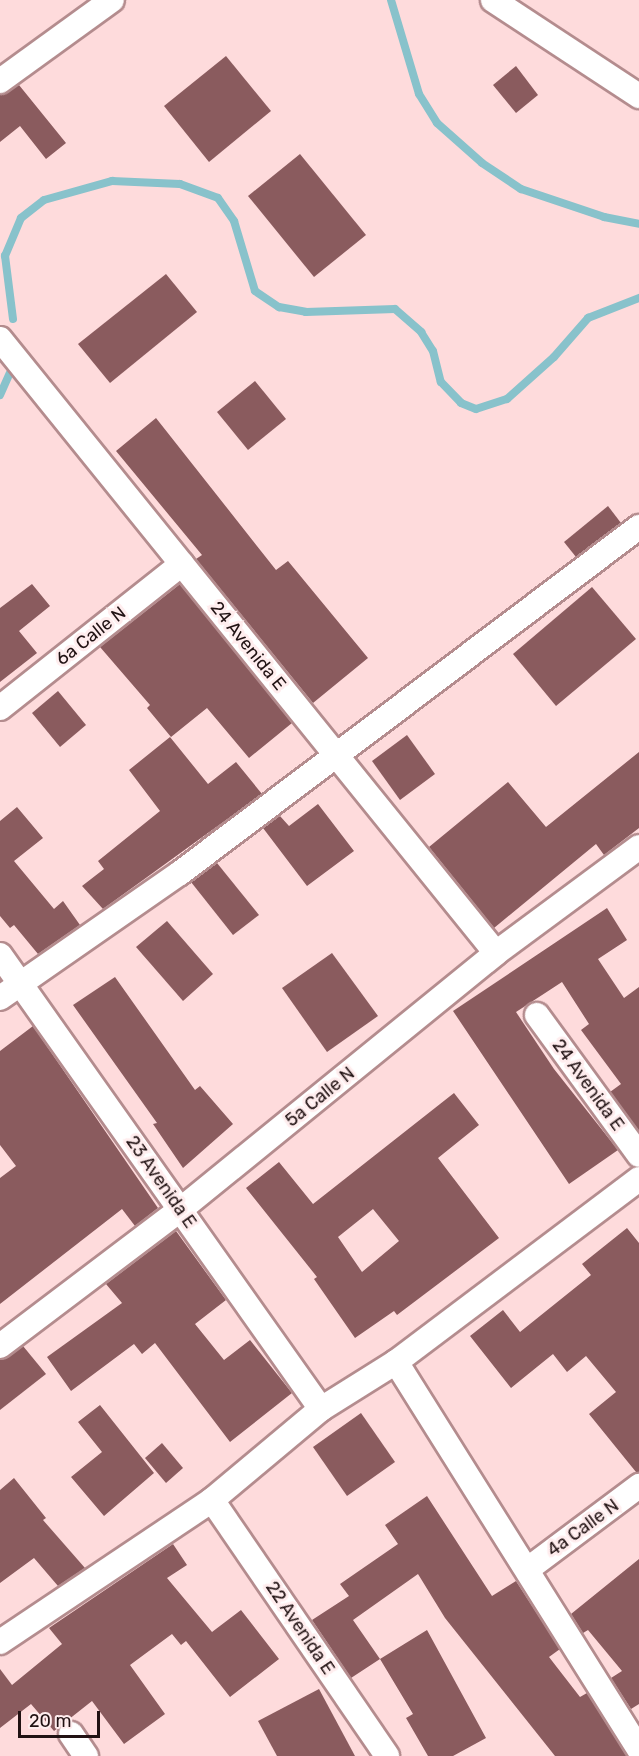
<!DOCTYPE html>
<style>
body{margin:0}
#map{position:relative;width:639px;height:1756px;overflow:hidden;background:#fedbdc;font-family:Rubik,sans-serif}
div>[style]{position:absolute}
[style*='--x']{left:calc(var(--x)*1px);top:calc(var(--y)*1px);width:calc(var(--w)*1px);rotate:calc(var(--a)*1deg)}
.stream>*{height:8px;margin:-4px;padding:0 4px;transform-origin:4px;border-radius:4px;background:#88c2cb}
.building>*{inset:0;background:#8a5b5e}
.roads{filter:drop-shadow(2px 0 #b48c8e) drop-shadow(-2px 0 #b48c8e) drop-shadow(0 2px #b48c8e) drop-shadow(0 -2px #b48c8e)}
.minor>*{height:24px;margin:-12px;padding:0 12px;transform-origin:12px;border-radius:12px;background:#fff}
span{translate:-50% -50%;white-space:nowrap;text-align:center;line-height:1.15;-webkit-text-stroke:6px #ffedee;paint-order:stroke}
.street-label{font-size:18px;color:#211213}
.scale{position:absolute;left:18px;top:1711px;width:82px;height:27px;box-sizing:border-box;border:3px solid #211213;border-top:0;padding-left:8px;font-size:18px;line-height:21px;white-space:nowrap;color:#211213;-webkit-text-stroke:4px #ffedee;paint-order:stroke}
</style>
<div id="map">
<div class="stream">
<i style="--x:391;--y:0;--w:98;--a:73.4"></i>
<i style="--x:419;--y:94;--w:34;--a:58"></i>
<i style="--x:437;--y:123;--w:60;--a:41.6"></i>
<i style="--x:482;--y:163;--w:47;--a:33.7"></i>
<i style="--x:521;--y:189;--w:88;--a:18.6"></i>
<i style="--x:604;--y:217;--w:36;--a:11"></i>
<i style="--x:13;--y:319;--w:64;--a:-97.2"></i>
<i style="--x:5;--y:256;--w:41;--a:-67.2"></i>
<i style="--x:21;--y:218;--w:29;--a:-38"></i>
<i style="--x:44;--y:200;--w:71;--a:-15.6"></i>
<i style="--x:112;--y:181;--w:68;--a:2.5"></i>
<i style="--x:180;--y:184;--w:40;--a:20.2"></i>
<i style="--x:218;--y:198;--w:28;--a:55"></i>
<i style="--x:234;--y:221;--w:73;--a:73.3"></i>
<i style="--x:255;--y:291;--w:29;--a:34"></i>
<i style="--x:279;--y:307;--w:27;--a:10"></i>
<i style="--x:306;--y:312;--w:89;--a:-1.9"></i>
<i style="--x:395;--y:309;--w:35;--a:41"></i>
<i style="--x:421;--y:332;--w:22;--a:58"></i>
<i style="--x:433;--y:351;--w:32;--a:76"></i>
<i style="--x:441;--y:382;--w:29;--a:46"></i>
<i style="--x:461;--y:403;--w:16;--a:22"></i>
<i style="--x:476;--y:409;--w:33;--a:-18"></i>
<i style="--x:507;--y:399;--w:63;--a:-41.8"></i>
<i style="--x:554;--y:357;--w:52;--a:-48.9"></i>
<i style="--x:588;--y:318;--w:55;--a:-21.4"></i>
<i style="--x:0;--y:395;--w:24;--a:-66"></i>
</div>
<div class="building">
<i style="clip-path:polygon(226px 56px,271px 111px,209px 162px,164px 106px)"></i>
<i style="clip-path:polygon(516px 66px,538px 95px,516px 113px,493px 85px)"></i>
<i style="clip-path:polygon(19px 85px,66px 143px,46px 159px,20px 126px,0 142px,0 95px)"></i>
<i style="clip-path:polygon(300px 154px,366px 235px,314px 277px,248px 196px)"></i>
<i style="clip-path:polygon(166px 274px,197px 312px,110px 383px,78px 344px)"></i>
<i style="clip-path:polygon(255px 381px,286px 419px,248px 450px,217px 412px)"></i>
<i style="clip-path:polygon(156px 418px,276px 570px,288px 561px,368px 658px,313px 703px,196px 559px,202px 555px,116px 451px)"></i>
<i style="clip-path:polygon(608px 506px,621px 523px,576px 557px,564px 542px)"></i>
<i style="clip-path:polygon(32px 584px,50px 606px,19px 631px,37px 653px,0 682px,0 608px)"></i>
<i style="clip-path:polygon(180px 584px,292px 723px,249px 758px,207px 708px,171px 737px,147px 708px,150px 705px,100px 647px)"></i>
<i style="clip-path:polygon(592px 587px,636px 639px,556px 706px,513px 654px)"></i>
<i style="clip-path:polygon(58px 691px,86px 725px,60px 747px,32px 713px)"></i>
<i style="clip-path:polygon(407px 735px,435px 774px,400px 800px,372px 761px)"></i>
<i style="clip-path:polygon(170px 737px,208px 784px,236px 762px,262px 794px,103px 909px,82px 886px,104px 869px,98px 861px,160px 811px,129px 770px)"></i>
<i style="clip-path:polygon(639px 752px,639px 828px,604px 855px,596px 844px,494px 928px,429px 847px,508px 782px,546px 827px)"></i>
<i style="clip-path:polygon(318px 804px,354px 851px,307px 886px,263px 828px,280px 816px,289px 826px)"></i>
<i style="clip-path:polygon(17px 807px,43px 838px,14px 861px,54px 909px,63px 901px,80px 925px,38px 954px,14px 925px,10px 928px,0 916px,0 821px)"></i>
<i style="clip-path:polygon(217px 863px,259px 915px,233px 935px,191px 882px)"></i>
<i style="clip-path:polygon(607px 908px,627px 940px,598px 959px,624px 998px,639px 987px,639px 1131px,610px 1092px,621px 1084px,581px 1030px,589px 1024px,562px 982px,516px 1012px,554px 1069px,618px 1150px,569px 1184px,453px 1011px)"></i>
<i style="clip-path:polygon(167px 921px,213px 974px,183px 1001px,136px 947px)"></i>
<i style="clip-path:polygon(332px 953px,378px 1016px,327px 1052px,282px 988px)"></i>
<i style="clip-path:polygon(115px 977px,195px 1090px,200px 1086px,233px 1124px,183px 1168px,153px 1124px,157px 1123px,73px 1005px)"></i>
<i style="clip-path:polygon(33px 1026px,158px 1208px,135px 1226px,122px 1209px,0 1304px,0 1178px,16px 1166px,0 1145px,0 1051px)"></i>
<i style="clip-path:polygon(evenodd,454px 1093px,479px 1125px,438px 1158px,499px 1238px,397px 1315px,394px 1311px,355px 1338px,314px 1279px,317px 1277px,246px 1188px,279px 1162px,313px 1204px,454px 1093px,373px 1209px,399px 1241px,362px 1272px,338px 1237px,373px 1209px)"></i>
<i style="clip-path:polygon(627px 1228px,639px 1243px,639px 1472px,636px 1472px,589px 1414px,616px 1392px,586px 1356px,567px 1372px,553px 1354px,511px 1388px,470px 1336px,503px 1310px,520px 1332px,591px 1275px,582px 1264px)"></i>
<i style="clip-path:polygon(176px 1231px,226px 1300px,195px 1324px,224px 1360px,250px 1340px,292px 1393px,230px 1442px,155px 1343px,142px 1354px,134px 1344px,71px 1391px,47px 1357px,122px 1303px,106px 1284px)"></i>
<i style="clip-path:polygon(23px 1346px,46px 1374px,0 1410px,0 1360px)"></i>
<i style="clip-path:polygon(100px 1405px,154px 1473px,104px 1516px,71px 1477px,102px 1452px,78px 1422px)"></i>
<i style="clip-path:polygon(361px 1413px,395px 1462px,347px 1496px,313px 1447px)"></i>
<i style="clip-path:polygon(162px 1443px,183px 1468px,166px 1483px,145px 1458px)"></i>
<i style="clip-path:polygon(14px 1478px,46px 1518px,43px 1520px,85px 1568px,58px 1586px,34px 1558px,0 1583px,0 1490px)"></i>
<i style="clip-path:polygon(427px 1496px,492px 1596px,516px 1581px,560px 1649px,549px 1657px,580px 1697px,587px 1693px,627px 1756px,555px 1756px,445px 1618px,418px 1574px,353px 1620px,380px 1659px,351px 1678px,312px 1620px,349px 1596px,340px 1584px,398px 1544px,385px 1525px)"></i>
<i style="clip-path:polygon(173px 1544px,187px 1565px,167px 1578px,212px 1632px,241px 1610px,279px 1659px,230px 1697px,186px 1641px,181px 1645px,172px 1634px,130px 1665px,165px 1714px,124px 1744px,92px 1701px,54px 1731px,31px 1704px,0 1728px,0 1669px,12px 1685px,62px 1644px,49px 1628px)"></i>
<i style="clip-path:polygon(639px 1559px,639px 1704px,631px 1709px,611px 1678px,622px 1671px,588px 1630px,583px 1633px,571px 1614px)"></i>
<i style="clip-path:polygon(427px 1630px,486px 1738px,453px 1756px,428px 1756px,406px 1718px,413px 1714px,380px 1659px)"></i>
<i style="clip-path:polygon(319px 1689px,355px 1756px,277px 1756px,258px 1721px)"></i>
</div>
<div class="roads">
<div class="minor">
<i style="--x:493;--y:0;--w:175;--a:33.3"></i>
<i style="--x:0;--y:81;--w:138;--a:-35.9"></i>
<i style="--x:0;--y:339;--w:789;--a:51.07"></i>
<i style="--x:0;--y:708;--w:232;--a:-38.4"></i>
<i style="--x:0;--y:955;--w:556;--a:54.74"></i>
<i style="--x:0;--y:998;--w:219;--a:-34.8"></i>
<i style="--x:180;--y:873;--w:575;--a:-37.01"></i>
<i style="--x:537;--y:1015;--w:173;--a:53.9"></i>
<i style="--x:0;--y:1346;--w:226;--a:-37.1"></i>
<i style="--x:180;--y:1210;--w:407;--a:-39.1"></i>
<i style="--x:496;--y:953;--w:178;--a:-36.5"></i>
<i style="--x:396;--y:1362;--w:457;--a:57.9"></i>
<i style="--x:212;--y:1500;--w:310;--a:55.6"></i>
<i style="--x:528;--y:1569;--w:139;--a:-36.8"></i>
<i style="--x:0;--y:1642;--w:255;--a:-33.8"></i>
<i style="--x:212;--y:1500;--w:142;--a:-39.9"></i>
<i style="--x:321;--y:1409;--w:89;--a:-32.1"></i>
<i style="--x:396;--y:1362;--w:304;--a:-37"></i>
<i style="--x:71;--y:1734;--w:27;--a:56"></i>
</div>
</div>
<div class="street-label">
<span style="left:91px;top:636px;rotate:-38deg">6a Calle N</span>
<span style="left:248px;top:646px;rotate:51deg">24 Avenida E</span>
<span style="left:588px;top:1085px;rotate:54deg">24 Avenida E</span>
<span style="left:320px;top:1097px;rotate:-39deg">5a Calle N</span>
<span style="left:161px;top:1182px;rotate:55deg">23 Avenida E</span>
<span style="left:583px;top:1528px;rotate:-36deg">4a Calle N</span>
<span style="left:300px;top:1628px;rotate:56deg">22 Avenida E</span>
</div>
<div class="scale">20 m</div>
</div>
